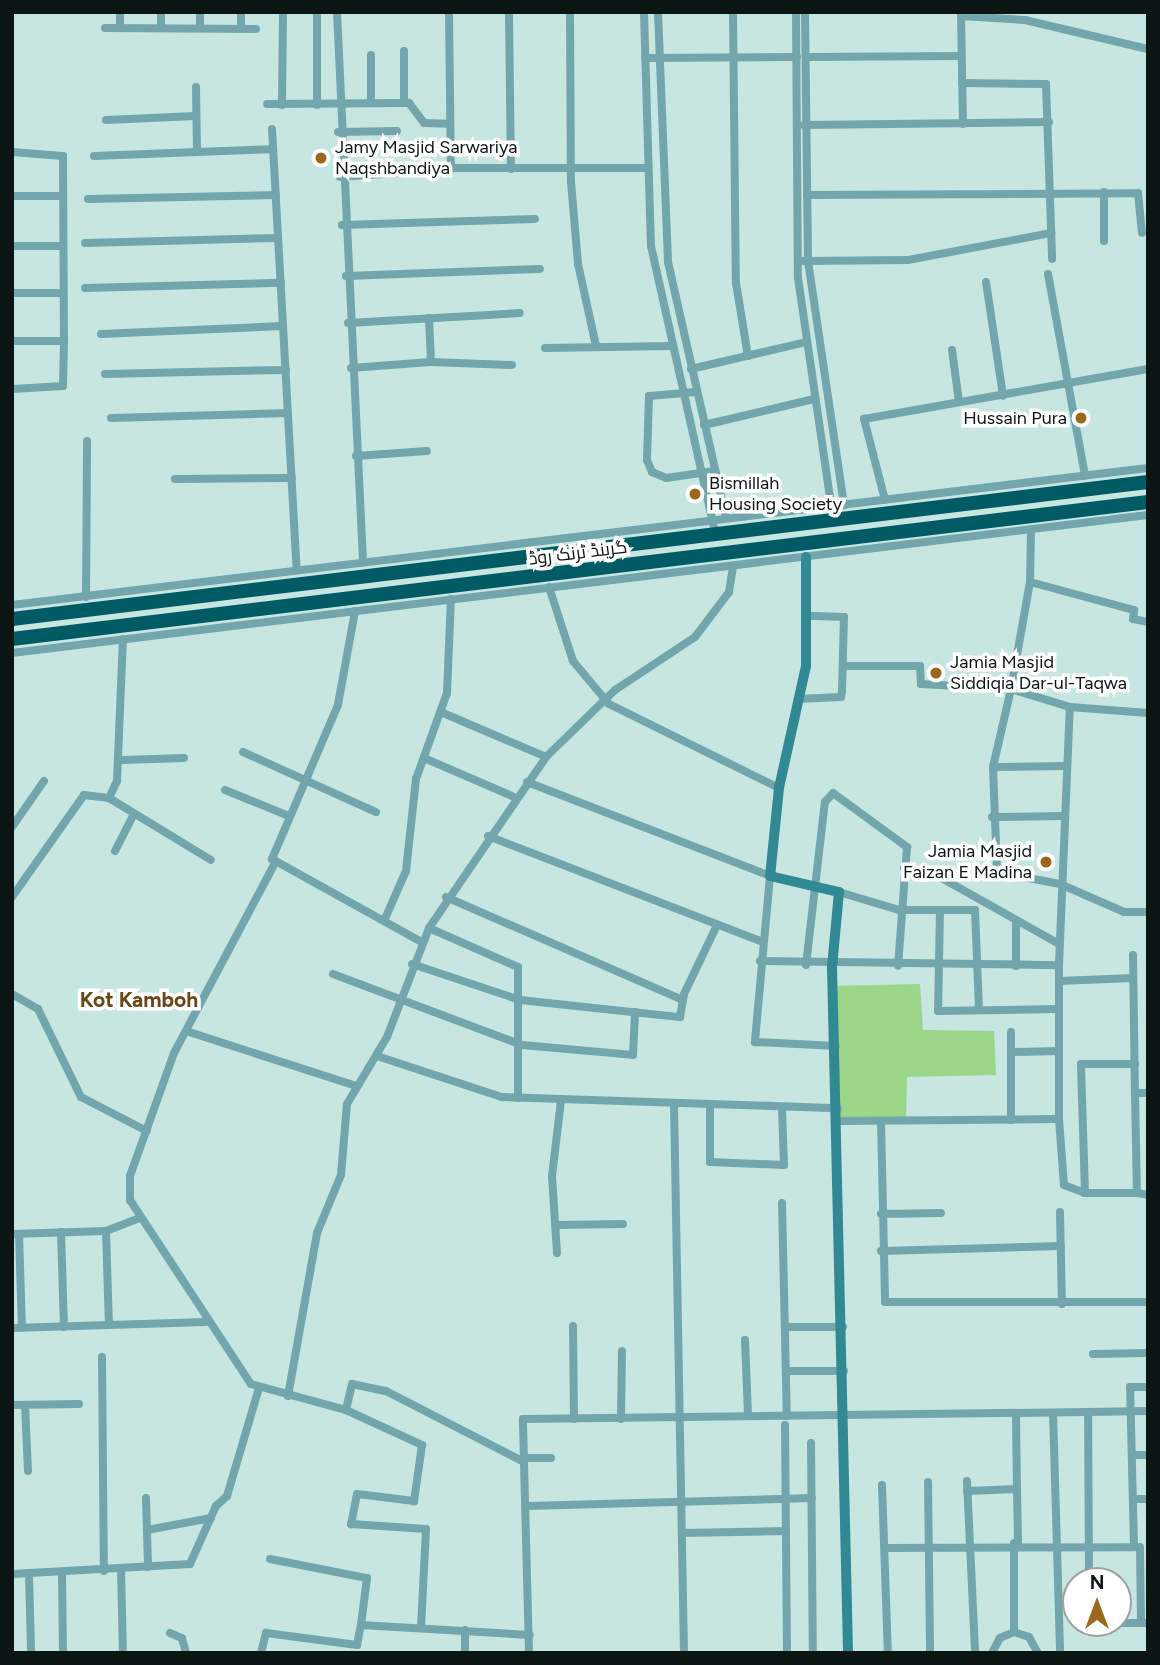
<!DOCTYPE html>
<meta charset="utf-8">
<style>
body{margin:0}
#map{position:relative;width:1160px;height:1665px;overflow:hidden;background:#c8e6e1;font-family:Figtree,Cairo,sans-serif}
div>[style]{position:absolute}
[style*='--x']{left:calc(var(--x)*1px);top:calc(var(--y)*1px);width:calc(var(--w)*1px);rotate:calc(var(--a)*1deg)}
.green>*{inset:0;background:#9ad588}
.street>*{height:8px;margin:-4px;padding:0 4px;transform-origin:4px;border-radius:4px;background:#72a6ac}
.secondary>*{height:10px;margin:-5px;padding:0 5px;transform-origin:5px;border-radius:5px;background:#318993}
.highway>*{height:14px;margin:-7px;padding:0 7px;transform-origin:7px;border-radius:7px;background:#015b64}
.dots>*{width:19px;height:19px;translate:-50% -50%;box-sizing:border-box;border:4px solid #fff;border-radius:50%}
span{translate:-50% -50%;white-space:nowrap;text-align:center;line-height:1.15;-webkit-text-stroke:7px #fff;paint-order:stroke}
.poi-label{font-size:18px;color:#0b1614}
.left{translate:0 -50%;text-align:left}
.right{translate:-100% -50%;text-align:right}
.street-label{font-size:18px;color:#0b1614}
.quarter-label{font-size:21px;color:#6a4614;font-weight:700}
.frame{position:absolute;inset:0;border:14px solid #0b1614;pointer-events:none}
.north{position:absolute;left:1062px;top:1567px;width:70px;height:70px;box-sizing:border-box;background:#fff;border:2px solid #9da2a1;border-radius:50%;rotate:0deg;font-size:19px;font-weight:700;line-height:28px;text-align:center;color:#0b1614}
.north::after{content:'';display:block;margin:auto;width:24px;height:32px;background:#9a671d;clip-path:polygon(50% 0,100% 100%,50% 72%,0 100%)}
</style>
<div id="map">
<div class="green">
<i style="clip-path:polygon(920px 984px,923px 1030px,994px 1031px,996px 1075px,907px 1077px,906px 1121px,839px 1121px,833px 986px)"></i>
</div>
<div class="street">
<i style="--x:161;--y:12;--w:16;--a:90"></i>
<i style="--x:200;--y:12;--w:16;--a:90"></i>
<i style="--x:241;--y:12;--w:16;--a:90"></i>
<i style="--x:317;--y:12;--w:93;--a:90"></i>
<i style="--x:337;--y:12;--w:551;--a:87.29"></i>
<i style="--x:449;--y:12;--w:157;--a:89.3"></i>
<i style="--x:509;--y:12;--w:157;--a:89.3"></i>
<i style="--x:570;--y:12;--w:170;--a:89.7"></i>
<i style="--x:571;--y:182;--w:82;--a:85.1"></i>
<i style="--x:578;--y:264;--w:84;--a:77.6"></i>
<i style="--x:644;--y:12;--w:234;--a:88.3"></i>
<i style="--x:651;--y:246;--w:294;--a:77.4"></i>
<i style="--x:658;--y:12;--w:250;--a:87.7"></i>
<i style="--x:668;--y:262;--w:262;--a:77.2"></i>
<i style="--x:733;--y:12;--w:271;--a:89.4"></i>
<i style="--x:736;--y:283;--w:74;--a:80.7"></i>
<i style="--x:796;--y:12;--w:266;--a:89.6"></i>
<i style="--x:798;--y:278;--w:235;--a:81.7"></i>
<i style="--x:805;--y:12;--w:249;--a:89.3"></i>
<i style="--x:808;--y:261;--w:247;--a:81.6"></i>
<i style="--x:961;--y:12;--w:112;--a:89"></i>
<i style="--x:961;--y:16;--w:64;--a:3.6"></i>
<i style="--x:1025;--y:20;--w:126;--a:13.3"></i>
<i style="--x:105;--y:28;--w:151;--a:0.4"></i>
<i style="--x:120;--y:28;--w:16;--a:-90"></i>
<i style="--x:404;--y:51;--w:52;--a:90"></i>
<i style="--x:806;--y:57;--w:155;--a:-0.4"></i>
<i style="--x:645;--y:58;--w:152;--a:-0.4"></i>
<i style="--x:962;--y:83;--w:84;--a:0.7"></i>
<i style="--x:1046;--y:84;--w:175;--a:88"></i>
<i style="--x:196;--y:87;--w:65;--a:89.1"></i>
<i style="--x:371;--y:103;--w:48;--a:-90"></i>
<i style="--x:267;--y:104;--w:142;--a:-0.4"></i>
<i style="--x:409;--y:103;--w:25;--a:53"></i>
<i style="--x:424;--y:123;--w:25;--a:2"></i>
<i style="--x:282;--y:105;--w:93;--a:-89.4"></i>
<i style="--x:106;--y:120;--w:90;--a:-2.5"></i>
<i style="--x:804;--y:125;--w:245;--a:-0.7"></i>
<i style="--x:272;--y:129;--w:442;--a:86.8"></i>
<i style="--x:338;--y:132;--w:59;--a:-1"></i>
<i style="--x:12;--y:152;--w:51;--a:4.5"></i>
<i style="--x:63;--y:156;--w:185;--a:89.7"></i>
<i style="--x:64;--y:341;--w:45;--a:91.3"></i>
<i style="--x:63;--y:386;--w:51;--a:176.6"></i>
<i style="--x:94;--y:156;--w:179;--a:-2.2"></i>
<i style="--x:427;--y:168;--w:219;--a:0"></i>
<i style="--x:340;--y:177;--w:73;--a:-3.9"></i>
<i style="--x:1104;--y:192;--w:49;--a:90"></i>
<i style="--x:807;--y:195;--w:331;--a:-0.3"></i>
<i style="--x:1138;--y:193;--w:40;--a:84.3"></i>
<i style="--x:12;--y:196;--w:51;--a:0"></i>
<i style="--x:88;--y:199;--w:188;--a:-1.2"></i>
<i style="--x:342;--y:225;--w:193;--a:-1.8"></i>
<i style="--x:85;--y:243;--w:193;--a:-1.5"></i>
<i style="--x:12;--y:246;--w:51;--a:0"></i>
<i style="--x:804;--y:261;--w:104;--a:-0.6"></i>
<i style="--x:908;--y:260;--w:146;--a:-10.7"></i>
<i style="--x:1048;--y:274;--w:205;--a:79.6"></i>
<i style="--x:346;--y:276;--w:194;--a:-2.1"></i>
<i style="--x:986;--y:282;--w:115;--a:81.5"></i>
<i style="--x:85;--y:288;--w:196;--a:-1.5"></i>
<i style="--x:12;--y:293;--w:51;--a:0"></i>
<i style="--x:429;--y:318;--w:44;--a:87.4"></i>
<i style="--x:348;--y:323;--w:172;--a:-3.3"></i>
<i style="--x:101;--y:334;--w:182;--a:-2.5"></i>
<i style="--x:12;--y:341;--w:52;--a:0"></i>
<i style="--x:545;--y:348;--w:127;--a:-0.9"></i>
<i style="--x:952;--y:350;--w:52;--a:82.3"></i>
<i style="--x:351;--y:368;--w:80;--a:-4.3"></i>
<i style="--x:431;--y:362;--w:81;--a:2.1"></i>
<i style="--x:691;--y:369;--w:118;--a:-13.2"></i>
<i style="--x:105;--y:374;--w:181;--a:-1.3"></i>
<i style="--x:696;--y:392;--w:47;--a:175.1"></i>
<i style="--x:649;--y:396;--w:64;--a:91.8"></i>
<i style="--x:647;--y:460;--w:13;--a:67"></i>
<i style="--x:652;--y:472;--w:15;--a:23"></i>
<i style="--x:666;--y:478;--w:49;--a:-8.3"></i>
<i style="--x:111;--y:418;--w:177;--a:-1.6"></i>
<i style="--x:704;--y:425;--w:113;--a:-13.3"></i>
<i style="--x:356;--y:456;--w:71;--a:-4"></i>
<i style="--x:175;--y:479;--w:117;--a:-0.5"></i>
<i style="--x:885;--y:500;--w:84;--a:-104.5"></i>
<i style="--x:864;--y:419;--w:288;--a:-10"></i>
<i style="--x:1031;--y:530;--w:52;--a:91.1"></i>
<i style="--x:1030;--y:582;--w:108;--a:15.1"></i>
<i style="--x:1134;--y:610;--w:9;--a:96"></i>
<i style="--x:1133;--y:619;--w:15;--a:11"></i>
<i style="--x:1030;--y:582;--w:109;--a:100.1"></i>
<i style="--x:1011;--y:689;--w:62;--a:17"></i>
<i style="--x:1070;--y:707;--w:78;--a:4.4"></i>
<i style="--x:549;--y:587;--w:78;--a:72"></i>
<i style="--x:573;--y:661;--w:56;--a:50.1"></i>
<i style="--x:609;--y:704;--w:190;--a:26.3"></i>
<i style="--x:86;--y:597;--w:156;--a:-89.6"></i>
<i style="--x:12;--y:605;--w:1144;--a:-6.88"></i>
<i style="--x:355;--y:611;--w:96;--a:100.3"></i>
<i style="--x:338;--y:705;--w:168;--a:113.2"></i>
<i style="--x:272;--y:859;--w:171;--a:29"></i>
<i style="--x:12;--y:653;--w:1144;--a:-6.93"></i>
<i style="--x:843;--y:666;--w:77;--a:0"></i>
<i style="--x:920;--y:666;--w:18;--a:87"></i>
<i style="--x:921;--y:684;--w:90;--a:3.2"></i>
<i style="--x:1011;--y:689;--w:80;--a:103"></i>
<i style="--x:993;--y:767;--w:105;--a:87.8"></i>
<i style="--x:997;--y:872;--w:64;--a:10.8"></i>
<i style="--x:1060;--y:884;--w:70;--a:23.6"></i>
<i style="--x:1124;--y:912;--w:24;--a:0"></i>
<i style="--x:798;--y:699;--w:43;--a:-2.7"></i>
<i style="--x:841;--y:697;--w:6;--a:-81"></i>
<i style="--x:842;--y:691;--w:74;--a:-88.5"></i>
<i style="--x:844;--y:617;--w:36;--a:-178"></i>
<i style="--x:443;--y:713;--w:112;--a:23.1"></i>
<i style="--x:243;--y:752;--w:146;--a:24.3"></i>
<i style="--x:424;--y:758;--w:98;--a:23.4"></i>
<i style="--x:123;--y:760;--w:61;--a:-1.9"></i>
<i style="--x:993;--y:767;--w:74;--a:-0.8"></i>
<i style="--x:527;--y:782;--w:261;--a:21.1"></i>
<i style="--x:770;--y:876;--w:167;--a:95.2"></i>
<i style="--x:755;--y:1042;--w:81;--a:2.8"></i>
<i style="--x:225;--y:790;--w:69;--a:22.1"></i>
<i style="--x:109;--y:798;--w:119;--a:31.3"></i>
<i style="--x:992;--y:817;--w:71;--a:-0.8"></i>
<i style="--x:12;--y:827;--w:56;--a:-55.2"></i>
<i style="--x:488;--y:836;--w:294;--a:21.1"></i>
<i style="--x:115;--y:851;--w:39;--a:-63"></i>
<i style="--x:275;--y:863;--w:215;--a:118"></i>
<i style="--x:174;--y:1053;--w:131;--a:109.7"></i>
<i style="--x:130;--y:1176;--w:24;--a:90"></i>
<i style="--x:130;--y:1200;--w:220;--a:56.7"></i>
<i style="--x:251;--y:1384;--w:98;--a:15.3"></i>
<i style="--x:346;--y:1410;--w:27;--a:-77"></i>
<i style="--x:352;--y:1384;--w:35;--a:12"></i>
<i style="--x:386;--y:1391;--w:155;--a:27.2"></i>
<i style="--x:904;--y:868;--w:35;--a:13"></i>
<i style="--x:938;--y:876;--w:139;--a:29.3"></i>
<i style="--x:839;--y:892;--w:63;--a:16.7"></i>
<i style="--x:899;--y:910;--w:76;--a:0"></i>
<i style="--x:975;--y:910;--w:100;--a:87.7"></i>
<i style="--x:12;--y:897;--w:125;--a:-54.8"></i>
<i style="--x:84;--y:795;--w:25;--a:7"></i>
<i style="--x:109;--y:798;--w:19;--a:-65"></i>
<i style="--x:117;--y:781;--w:142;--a:-87.6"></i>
<i style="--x:446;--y:897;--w:258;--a:23.5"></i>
<i style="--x:940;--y:910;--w:101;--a:91.1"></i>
<i style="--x:938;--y:1011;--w:121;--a:-0.9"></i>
<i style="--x:384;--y:921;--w:55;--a:-66.3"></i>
<i style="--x:406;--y:871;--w:93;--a:-83.8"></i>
<i style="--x:416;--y:779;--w:91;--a:-70.2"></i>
<i style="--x:447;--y:693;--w:94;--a:-87.6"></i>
<i style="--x:1016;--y:921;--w:45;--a:90"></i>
<i style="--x:429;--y:928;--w:97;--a:23.7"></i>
<i style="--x:518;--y:967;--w:131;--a:90"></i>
<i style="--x:1133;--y:955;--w:138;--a:89.2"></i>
<i style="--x:1135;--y:1093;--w:13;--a:0"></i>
<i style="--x:760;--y:961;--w:299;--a:0.8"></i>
<i style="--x:1059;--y:965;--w:258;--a:-87.6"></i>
<i style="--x:412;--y:964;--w:114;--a:18.4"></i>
<i style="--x:520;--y:1000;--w:161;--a:6.1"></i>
<i style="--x:680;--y:1017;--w:23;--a:-80"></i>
<i style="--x:684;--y:994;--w:76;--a:-64.4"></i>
<i style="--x:806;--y:965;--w:164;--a:-83.4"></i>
<i style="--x:825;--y:802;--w:12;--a:-48"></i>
<i style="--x:833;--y:793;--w:92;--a:36.1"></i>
<i style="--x:907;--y:847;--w:119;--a:94.3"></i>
<i style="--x:333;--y:974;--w:202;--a:20.6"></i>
<i style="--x:522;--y:1045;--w:111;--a:5.1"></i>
<i style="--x:633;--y:1055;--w:43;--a:-87.3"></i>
<i style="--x:1059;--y:981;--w:74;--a:-2.3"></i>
<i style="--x:12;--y:994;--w:30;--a:30"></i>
<i style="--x:38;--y:1009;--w:98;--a:64"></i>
<i style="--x:81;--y:1097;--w:74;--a:27.3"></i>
<i style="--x:186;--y:1031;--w:179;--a:17.9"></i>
<i style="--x:1011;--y:1052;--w:48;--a:-1.2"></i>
<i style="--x:377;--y:1056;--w:132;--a:18.2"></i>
<i style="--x:502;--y:1097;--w:336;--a:1.9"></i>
<i style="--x:1135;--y:1093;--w:100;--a:88.9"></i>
<i style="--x:1137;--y:1193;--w:11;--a:10"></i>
<i style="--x:674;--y:1104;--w:549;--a:88.96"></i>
<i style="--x:710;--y:1105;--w:57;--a:90"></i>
<i style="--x:710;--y:1162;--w:74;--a:2.3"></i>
<i style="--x:784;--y:1165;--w:58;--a:-92"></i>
<i style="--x:1059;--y:1119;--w:66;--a:85.7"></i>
<i style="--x:1064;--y:1185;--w:22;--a:21"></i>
<i style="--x:1085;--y:1193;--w:52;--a:0"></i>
<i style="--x:1011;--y:1120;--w:88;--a:-90"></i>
<i style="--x:839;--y:1121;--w:220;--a:-0.5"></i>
<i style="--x:1059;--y:1119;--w:154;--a:-90"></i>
<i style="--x:881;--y:1121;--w:181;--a:88.7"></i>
<i style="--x:885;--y:1302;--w:263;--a:0"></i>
<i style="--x:1085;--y:1193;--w:129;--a:-91.8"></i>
<i style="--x:1081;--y:1064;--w:54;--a:0"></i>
<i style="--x:782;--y:1203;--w:213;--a:88.7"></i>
<i style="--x:1060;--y:1212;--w:92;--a:88.8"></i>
<i style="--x:881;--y:1214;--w:60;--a:-1"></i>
<i style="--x:555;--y:1225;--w:68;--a:-0.8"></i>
<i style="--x:106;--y:1231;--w:94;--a:88.2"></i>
<i style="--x:61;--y:1232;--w:95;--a:88.2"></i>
<i style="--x:12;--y:1234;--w:94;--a:-1.8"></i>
<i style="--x:106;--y:1231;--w:36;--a:-21"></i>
<i style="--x:19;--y:1234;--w:94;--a:88.2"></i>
<i style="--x:881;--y:1251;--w:180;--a:-1.6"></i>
<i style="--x:557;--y:1253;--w:77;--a:-93.7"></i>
<i style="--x:552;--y:1176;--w:77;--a:-83.2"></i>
<i style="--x:573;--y:1326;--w:93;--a:89.4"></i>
<i style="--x:785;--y:1327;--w:58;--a:0"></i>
<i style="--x:12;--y:1328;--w:194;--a:-1.8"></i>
<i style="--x:745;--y:1340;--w:76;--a:87.7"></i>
<i style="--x:1093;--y:1354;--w:55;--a:-1"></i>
<i style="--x:102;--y:1357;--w:214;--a:89.5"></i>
<i style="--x:786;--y:1371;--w:58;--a:0"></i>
<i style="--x:288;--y:1396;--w:166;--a:-79.9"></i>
<i style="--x:317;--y:1233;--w:63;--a:-67.5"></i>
<i style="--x:341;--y:1175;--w:71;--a:-85.2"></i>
<i style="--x:347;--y:1104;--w:78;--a:-59.2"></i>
<i style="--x:387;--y:1037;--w:117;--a:-68.9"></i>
<i style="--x:429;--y:928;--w:207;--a:-55.6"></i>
<i style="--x:546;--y:757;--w:96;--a:-44.2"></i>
<i style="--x:615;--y:690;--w:96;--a:-33.5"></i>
<i style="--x:695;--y:637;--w:56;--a:-52.9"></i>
<i style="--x:729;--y:592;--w:26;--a:-81"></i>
<i style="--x:12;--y:1405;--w:67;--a:-0.9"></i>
<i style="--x:25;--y:1405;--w:66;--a:87.4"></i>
<i style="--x:346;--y:1410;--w:84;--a:24.7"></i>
<i style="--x:422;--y:1445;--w:57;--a:98.1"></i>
<i style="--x:414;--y:1501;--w:57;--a:-173"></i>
<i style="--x:357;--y:1494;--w:31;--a:101"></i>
<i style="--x:351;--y:1524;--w:75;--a:3.8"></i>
<i style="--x:426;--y:1529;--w:99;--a:92.9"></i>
<i style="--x:1053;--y:1413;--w:240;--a:88.3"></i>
<i style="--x:621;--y:1419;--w:68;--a:-89.2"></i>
<i style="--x:785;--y:1425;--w:228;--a:89.5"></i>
<i style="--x:811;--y:1443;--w:210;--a:89.5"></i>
<i style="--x:1132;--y:1455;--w:16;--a:0"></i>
<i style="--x:524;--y:1458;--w:27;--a:0"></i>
<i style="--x:967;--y:1481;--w:172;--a:87.3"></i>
<i style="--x:928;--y:1482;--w:171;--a:89.3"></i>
<i style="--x:882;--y:1485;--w:168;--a:88"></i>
<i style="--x:1017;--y:1489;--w:54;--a:88.9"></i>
<i style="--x:967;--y:1491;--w:50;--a:-2.3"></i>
<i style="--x:1017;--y:1489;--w:76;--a:-90.8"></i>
<i style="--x:146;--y:1498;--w:69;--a:88.3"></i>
<i style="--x:1133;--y:1499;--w:15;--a:0"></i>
<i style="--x:528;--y:1506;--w:284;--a:-1.6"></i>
<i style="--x:147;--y:1530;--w:65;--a:-10.6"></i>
<i style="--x:682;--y:1533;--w:103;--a:-1.1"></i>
<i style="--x:1014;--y:1543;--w:89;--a:90"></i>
<i style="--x:1140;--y:1547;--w:76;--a:89.2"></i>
<i style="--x:885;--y:1548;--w:249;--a:-0.2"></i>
<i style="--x:1134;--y:1547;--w:160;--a:-91.4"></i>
<i style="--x:1130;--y:1387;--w:18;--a:0"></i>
<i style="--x:270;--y:1559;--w:99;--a:11.1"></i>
<i style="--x:367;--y:1578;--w:47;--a:97.3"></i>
<i style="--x:361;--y:1625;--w:169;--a:3.4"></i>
<i style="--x:121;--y:1568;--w:85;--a:88.7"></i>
<i style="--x:62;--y:1573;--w:80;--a:89.3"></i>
<i style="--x:12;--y:1574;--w:178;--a:-3.2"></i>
<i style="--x:190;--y:1564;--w:64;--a:-65.9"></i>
<i style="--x:216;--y:1506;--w:15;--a:-42"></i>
<i style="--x:227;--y:1496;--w:113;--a:-73.5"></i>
<i style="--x:29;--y:1574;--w:79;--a:88.5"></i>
<i style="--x:1089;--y:1581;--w:169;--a:-90.3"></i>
<i style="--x:1088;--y:1412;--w:60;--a:-1"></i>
<i style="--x:1118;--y:1623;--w:30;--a:0"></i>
<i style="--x:465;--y:1630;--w:23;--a:90"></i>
<i style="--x:170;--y:1633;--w:13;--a:23"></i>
<i style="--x:182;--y:1638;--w:16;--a:75"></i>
<i style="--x:261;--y:1653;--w:21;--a:-76"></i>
<i style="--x:266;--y:1633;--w:92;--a:7.5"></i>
<i style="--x:357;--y:1645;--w:20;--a:-79"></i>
<i style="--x:529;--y:1653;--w:234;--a:-91.5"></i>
<i style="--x:523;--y:1419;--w:565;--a:-0.71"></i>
<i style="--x:992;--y:1653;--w:17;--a:-62"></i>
<i style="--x:1000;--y:1638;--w:15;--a:-23"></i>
<i style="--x:1014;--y:1632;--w:16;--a:18"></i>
<i style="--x:1029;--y:1637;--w:18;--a:61"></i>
</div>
<div class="secondary">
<i style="--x:806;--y:557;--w:109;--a:90"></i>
<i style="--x:806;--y:666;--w:125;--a:102.5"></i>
<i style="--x:779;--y:788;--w:88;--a:95.8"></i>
<i style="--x:770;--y:876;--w:71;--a:13.1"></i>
<i style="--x:839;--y:892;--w:75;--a:95.3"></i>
<i style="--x:832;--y:967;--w:686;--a:88.66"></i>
</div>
<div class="highway">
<i style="--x:12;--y:619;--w:1144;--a:-6.88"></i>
<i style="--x:12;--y:639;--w:1144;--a:-6.88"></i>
</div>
<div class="dots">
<i style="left:321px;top:158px;background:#9a671d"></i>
<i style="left:1081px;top:418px;background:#9a671d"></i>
<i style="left:695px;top:494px;background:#9a671d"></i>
<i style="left:936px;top:673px;background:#9a671d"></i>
<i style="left:1046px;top:862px;background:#9a671d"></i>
</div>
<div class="poi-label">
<span class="left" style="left:335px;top:158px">Jamy Masjid Sarwariya<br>Naqshbandiya</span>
<span class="right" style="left:1067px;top:418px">Hussain Pura</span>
<span class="left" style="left:709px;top:494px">Bismillah<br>Housing Society</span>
<span class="left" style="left:950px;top:673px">Jamia Masjid<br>Siddiqia Dar-ul-Taqwa</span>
<span class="right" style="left:1032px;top:862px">Jamia Masjid<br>Faizan E Madina</span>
</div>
<div class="street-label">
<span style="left:578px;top:553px;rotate:-7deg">گرینڈ ٹرنک روڈ</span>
</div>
<div class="quarter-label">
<span style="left:139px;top:1000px">Kot Kamboh</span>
</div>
<div class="frame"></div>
<div class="north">N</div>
</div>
